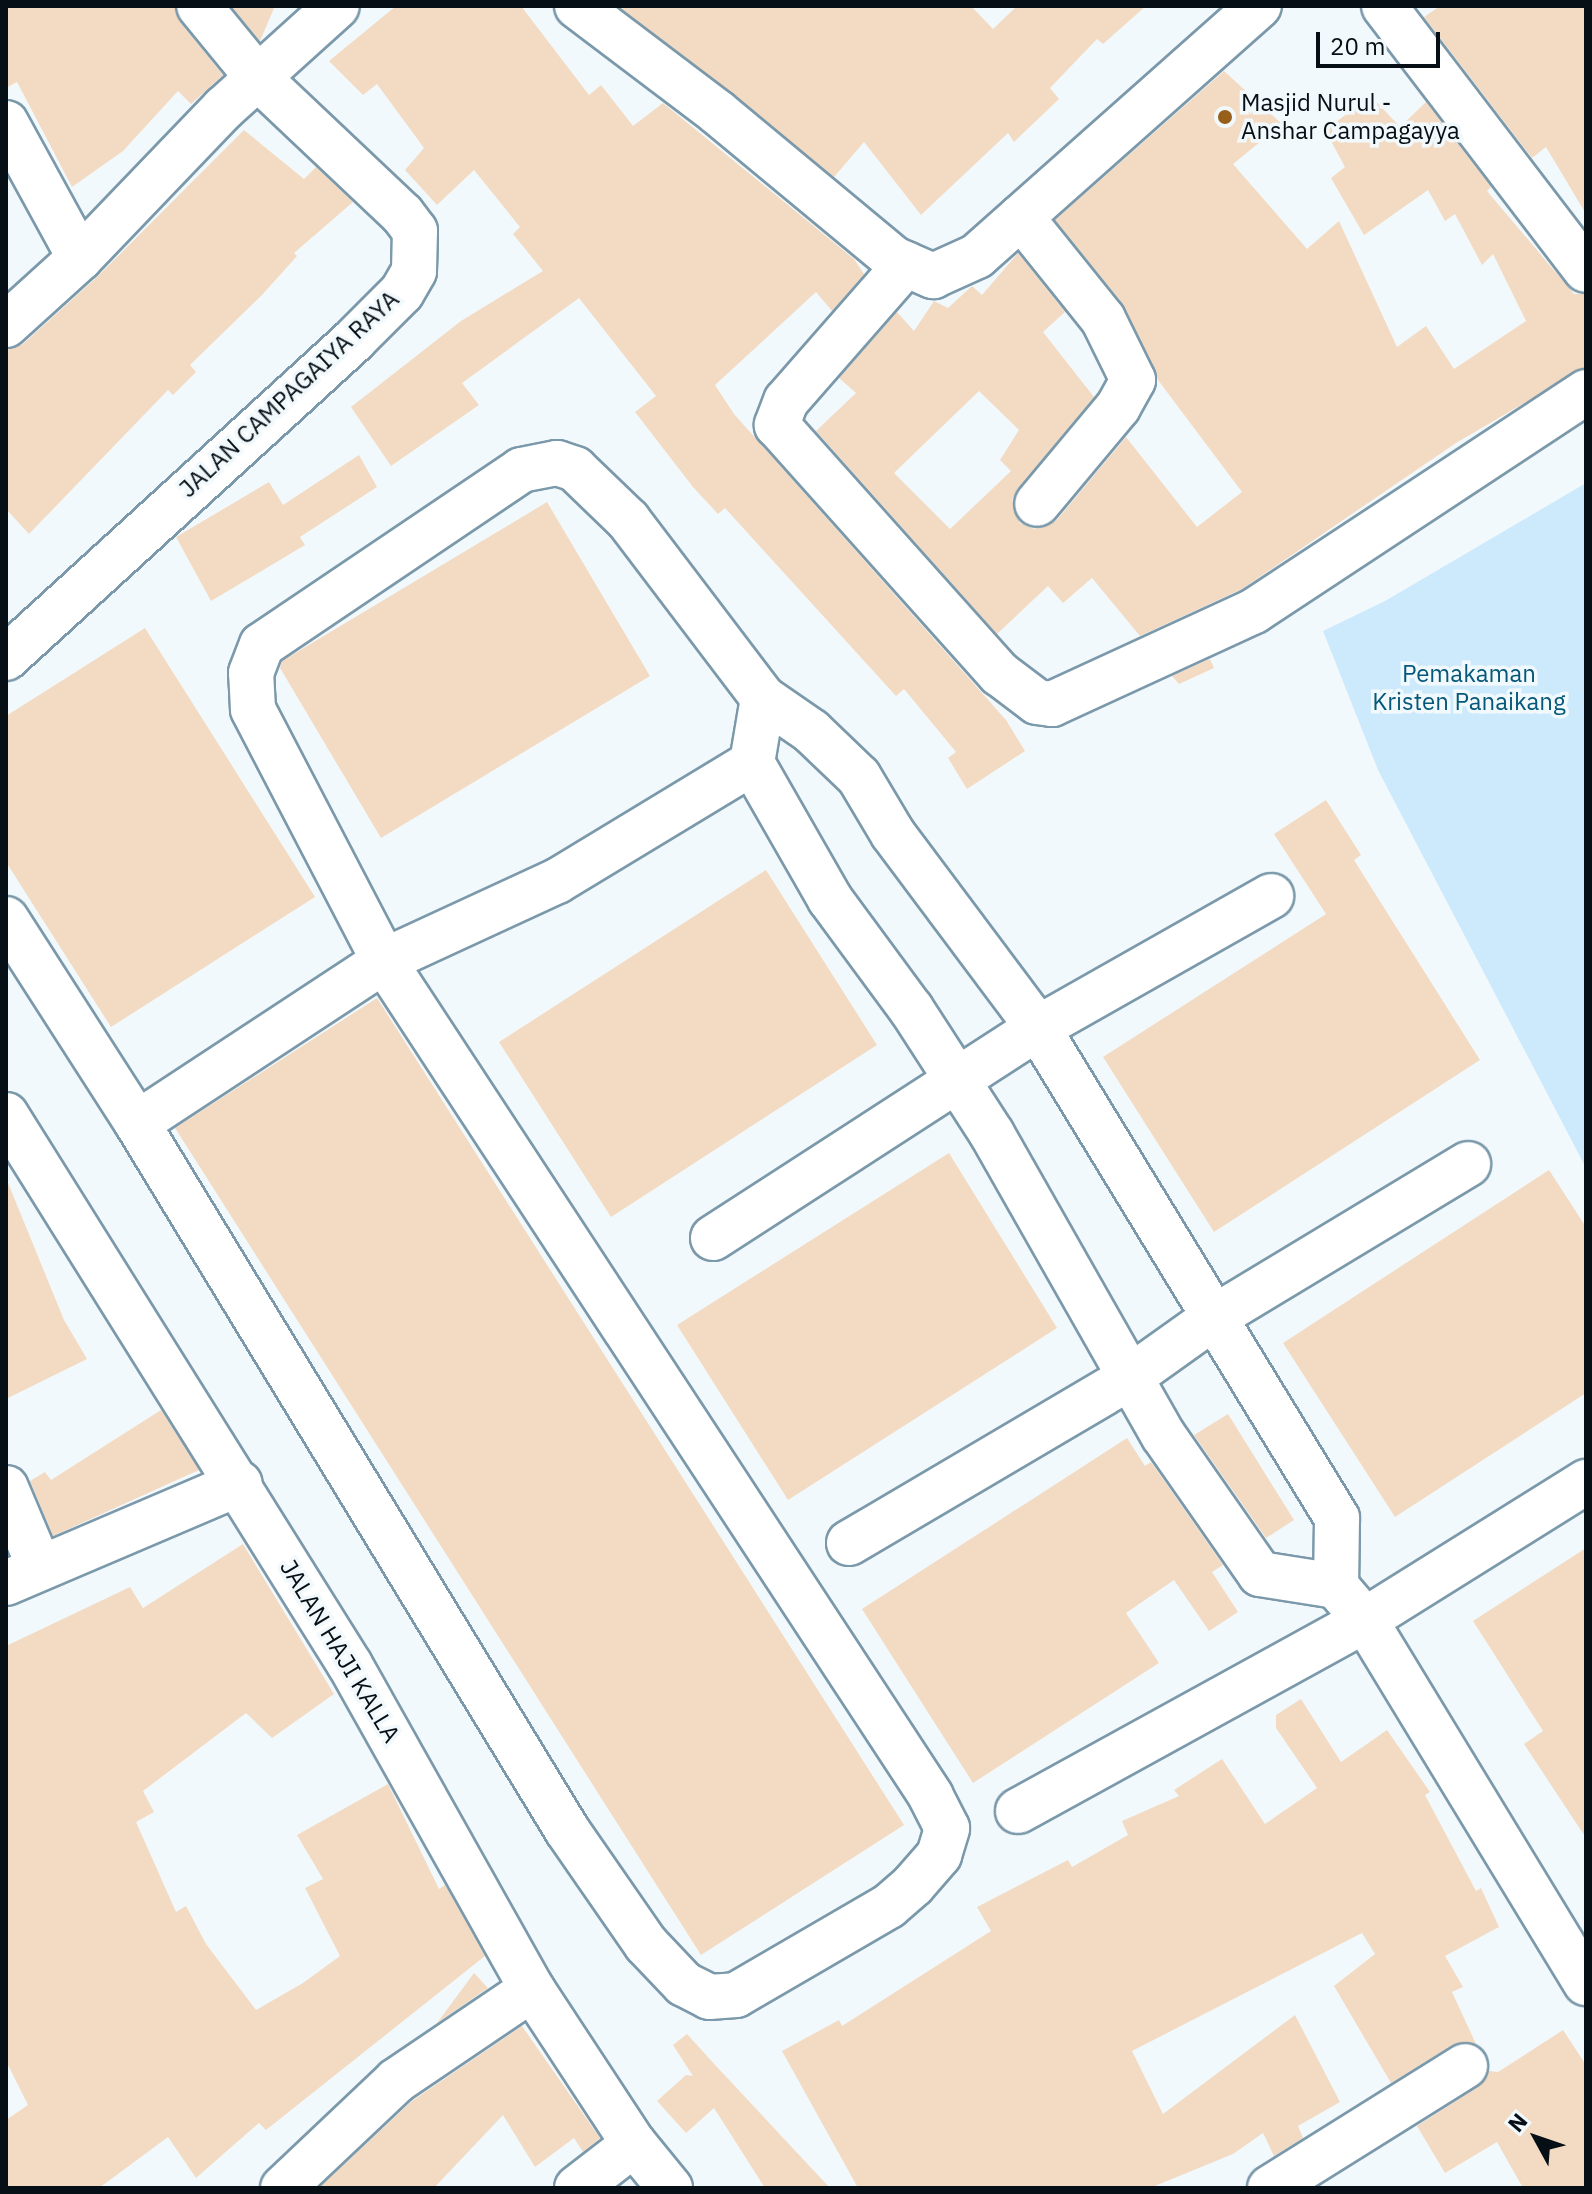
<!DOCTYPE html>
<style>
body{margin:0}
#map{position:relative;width:1592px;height:2194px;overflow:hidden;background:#f2f9fc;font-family:"IBM Plex Sans",sans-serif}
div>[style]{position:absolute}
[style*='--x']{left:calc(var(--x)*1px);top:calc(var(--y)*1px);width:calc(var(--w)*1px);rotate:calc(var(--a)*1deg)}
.green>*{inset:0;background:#cdeafc}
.building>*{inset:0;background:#f3dbc3}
.roads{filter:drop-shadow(2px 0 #7b99aa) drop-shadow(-2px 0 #7b99aa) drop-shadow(0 2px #7b99aa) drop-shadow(0 -2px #7b99aa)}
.minor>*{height:44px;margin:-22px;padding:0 22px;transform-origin:22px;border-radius:22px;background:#fff}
.dots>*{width:22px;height:22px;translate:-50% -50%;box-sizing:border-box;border:4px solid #f2f9fc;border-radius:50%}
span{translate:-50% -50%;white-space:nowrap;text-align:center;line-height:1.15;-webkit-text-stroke:7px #f2f9fc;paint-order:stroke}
.poi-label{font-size:24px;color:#050f15}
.left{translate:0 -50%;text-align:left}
.street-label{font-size:24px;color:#050f15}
.park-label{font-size:24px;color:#05587a}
.frame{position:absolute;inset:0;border:8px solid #050f15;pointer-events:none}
.north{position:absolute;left:1496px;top:2098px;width:80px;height:80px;-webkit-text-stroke:6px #f2f9fc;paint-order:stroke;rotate:310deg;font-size:22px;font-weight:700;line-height:32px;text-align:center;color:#050f15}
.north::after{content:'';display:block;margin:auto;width:28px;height:36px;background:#050f15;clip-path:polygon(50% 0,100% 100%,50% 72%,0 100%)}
.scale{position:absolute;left:1316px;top:32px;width:124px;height:36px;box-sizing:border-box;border:4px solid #050f15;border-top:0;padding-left:10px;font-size:24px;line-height:28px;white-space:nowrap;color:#050f15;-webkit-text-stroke:6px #f2f9fc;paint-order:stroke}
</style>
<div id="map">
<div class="green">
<i style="clip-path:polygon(1586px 483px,1586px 1168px,1378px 770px,1323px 631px,1385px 601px)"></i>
</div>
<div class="building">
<i style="clip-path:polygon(6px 6px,175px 6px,180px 22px,223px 75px,191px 104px,178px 91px,123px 151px,72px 187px,17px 82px,6px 88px)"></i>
<i style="clip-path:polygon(231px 6px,275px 6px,260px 41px)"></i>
<i style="clip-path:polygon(396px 6px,521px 6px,589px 95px,601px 85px,633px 126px,663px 103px,854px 259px,864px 274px,832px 311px,816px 292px,715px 385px,734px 414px,1006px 720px,1025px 751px,967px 789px,948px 758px,956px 752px,904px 689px,896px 696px,725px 508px,718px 514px,693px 487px,635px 412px,656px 396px,579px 298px,462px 383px,479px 405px,391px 466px,351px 407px,461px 321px,543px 271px,513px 234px,520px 227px,474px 170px,437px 205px,405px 170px,424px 148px,377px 84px,363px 95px,329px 61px)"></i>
<i style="clip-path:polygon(618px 6px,971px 6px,993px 29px,1017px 6px,1146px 6px,1103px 44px,1097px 39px,1050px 88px,1059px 99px,1014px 142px,1008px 133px,921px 215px,864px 142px,834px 177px)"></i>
<i style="clip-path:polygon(1440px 6px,1586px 6px,1586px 214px,1546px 147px,1532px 158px,1424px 17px)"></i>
<i style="clip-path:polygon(evenodd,1224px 71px,1282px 124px,1233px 164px,1307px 249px,1339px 221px,1397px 347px,1426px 326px,1454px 369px,1526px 321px,1493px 254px,1482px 265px,1455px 214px,1445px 221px,1428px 190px,1364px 235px,1331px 178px,1345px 167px,1325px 130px,1371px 96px,1400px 127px,1426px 102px,1491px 187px,1487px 191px,1574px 294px,1586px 294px,1586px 367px,1456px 443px,1242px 589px,1140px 636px,1092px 578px,1063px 603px,1048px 586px,997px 634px,816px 431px,856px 393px,839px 378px,897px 312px,914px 331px,934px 301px,948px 308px,972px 286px,982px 295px,1018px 253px,1065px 312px,1043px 332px,1094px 397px,1017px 489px,1012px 500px,1020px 523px,1034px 529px,1056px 521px,1126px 437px,1197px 527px,1242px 492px,1158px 380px,1123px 304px,1055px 220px,1224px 71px,979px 391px,1019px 430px,1000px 460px,1011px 471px,950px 529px,894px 473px,979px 391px)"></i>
<i style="clip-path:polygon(244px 130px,304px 179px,316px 167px,353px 202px,294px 253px,297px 256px,262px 295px,190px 365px,196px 372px,173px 395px,168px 390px,29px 534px,6px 509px,6px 350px,23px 344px,97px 277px)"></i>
<i style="clip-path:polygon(359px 455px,377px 487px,300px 537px,305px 545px,211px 601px,176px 537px,269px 482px,283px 505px)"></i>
<i style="clip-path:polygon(547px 502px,650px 676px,381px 838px,280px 668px,282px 661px)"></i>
<i style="clip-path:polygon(145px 628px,315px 897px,111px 1027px,6px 862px,6px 716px)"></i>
<i style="clip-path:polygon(1210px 659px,1214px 668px,1179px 684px,1172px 676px)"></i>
<i style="clip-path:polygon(1326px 800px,1361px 855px,1354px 860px,1480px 1060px,1214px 1232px,1103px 1057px,1326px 914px,1274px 834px)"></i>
<i style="clip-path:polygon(766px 870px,877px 1045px,611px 1217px,499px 1042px)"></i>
<i style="clip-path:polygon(377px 998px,904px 1825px,701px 1955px,175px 1128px)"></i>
<i style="clip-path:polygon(949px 1153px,1057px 1328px,788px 1500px,677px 1325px)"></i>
<i style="clip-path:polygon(1549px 1170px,1586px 1227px,1586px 1393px,1395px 1517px,1283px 1343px)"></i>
<i style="clip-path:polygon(6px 1178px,64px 1320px,87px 1359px,6px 1399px)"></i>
<i style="clip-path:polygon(161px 1410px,199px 1470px,53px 1536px,30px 1481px,45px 1472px,51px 1480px)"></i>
<i style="clip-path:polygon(1228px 1414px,1294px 1520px,1266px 1538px,1194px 1435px)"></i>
<i style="clip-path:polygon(1127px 1438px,1145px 1466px,1151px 1462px,1223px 1565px,1212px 1572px,1238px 1612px,1209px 1631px,1174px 1580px,1126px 1613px,1159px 1663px,973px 1783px,862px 1609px)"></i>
<i style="clip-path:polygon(243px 1544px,334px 1694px,272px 1738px,246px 1713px,143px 1791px,154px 1812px,136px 1822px,176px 1912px,186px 1906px,206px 1944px,256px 2010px,303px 1983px,340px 1956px,305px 1888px,323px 1879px,297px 1835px,388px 1784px,439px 1889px,445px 1885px,485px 1956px,266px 2130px,259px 2123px,196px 2178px,168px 2137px,99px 2188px,6px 2188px,6px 2120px,28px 2105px,6px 2061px,6px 1646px,130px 1587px,143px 1608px)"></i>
<i style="clip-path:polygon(1586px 1548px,1586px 1838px,1524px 1744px,1543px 1731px,1473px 1621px)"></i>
<i style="clip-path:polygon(1301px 1699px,1341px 1762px,1387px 1730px,1430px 1792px,1425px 1795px,1476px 1891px,1481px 1888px,1499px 1927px,1445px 1956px,1463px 1987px,1452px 1992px,1476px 2044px,1452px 2045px,1391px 2083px,1334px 1986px,1375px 1954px,1362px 1933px,1132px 2051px,1163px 2114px,1295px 2015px,1340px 2102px,1298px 2126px,1303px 2138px,1274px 2156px,1263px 2133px,1233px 2154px,1150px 2188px,858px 2188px,782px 2051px,839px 2020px,842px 2026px,991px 1931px,977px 1907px,1068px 1860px,1072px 1867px,1128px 1835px,1122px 1821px,1179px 1796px,1174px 1790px,1222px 1759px,1265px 1824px,1317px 1788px,1276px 1728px,1276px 1715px)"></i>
<i style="clip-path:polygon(474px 1973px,488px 1988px,437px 2023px)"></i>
<i style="clip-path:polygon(522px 2026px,600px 2138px,583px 2152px,574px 2138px,535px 2167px,503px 2115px,434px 2188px,319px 2188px,412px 2101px)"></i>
<i style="clip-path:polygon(1563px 2030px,1586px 2065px,1586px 2188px,1523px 2188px,1497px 2142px,1445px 2173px,1417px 2126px,1478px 2087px,1489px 2071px,1498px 2072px)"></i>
<i style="clip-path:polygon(687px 2034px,717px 2067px,830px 2188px,765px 2188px,714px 2108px,686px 2133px,657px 2101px,686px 2075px,693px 2076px,673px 2045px)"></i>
</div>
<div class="roads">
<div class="minor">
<i style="--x:577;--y:6;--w:176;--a:37.1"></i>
<i style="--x:717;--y:112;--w:230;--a:39.7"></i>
<i style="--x:894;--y:259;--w:43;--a:23.6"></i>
<i style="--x:933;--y:276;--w:48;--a:-24.4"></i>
<i style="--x:977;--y:256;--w:377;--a:-41.6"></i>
<i style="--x:1384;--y:6;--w:332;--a:52.6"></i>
<i style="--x:6;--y:123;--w:154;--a:61.3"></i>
<i style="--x:1021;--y:217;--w:131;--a:51.2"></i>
<i style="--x:1103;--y:319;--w:68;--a:63.8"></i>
<i style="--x:1133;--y:380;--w:31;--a:119"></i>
<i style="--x:1118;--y:407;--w:126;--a:129.9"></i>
<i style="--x:906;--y:264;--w:182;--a:131.2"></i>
<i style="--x:786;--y:401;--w:26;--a:111"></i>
<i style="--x:777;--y:425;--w:334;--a:48.2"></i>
<i style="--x:1000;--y:674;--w:46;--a:37.1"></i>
<i style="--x:1037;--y:702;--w:15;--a:8"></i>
<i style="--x:1052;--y:704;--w:222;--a:-24.7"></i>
<i style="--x:1254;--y:611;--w:398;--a:-33.4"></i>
<i style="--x:6;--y:325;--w:100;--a:-42.2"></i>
<i style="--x:80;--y:258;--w:208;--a:-46.2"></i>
<i style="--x:224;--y:108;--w:152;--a:-42.1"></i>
<i style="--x:6;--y:658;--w:473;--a:-42.4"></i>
<i style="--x:355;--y:339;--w:66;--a:-45"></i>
<i style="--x:402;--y:292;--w:24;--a:-60"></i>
<i style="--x:414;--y:271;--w:40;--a:-88.6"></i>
<i style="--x:415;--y:231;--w:21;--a:-127"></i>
<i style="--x:402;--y:214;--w:198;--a:-136.6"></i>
<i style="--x:258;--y:78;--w:93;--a:-129.3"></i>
<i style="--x:752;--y:763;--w:228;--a:148.8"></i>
<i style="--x:557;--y:881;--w:191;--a:155.2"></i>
<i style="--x:384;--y:961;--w:284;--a:-117.5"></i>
<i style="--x:253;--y:709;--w:36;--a:-93"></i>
<i style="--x:251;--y:673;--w:30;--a:-69"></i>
<i style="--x:262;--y:645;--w:313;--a:-34"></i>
<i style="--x:521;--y:470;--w:37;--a:-11"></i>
<i style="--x:557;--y:463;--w:19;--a:18"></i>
<i style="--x:575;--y:469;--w:74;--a:43.9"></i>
<i style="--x:628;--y:520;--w:223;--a:52.8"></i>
<i style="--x:6;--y:919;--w:242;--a:57.3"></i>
<i style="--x:137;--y:1123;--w:827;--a:58.69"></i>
<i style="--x:567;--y:1830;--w:139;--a:55.3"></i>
<i style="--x:646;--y:1944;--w:55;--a:46.5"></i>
<i style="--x:684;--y:1984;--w:28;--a:27"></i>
<i style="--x:709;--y:1997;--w:27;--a:-4"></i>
<i style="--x:736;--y:1995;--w:177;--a:-30.2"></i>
<i style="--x:889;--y:1906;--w:32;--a:-41"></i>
<i style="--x:913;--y:1885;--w:40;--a:-49"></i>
<i style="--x:939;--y:1855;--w:28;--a:-73"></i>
<i style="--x:947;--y:1828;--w:36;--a:-117"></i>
<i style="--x:931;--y:1796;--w:998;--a:-123.23"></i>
<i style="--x:384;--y:961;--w:295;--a:146.7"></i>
<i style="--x:6;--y:1115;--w:649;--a:57.98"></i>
<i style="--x:350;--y:1665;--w:372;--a:60.7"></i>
<i style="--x:532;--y:1989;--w:186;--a:56.7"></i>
<i style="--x:634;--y:2144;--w:57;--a:50.7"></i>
<i style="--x:713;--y:1238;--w:387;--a:-32.9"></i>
<i style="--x:1038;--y:1028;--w:268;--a:-29.5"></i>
<i style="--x:6;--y:1488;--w:85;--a:67.1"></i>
<i style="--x:849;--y:1543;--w:325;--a:-30.5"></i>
<i style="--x:1129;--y:1378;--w:103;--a:-35.5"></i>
<i style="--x:1213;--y:1318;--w:298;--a:-31.1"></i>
<i style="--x:6;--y:1583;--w:254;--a:-23.1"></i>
<i style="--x:1336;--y:1586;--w:77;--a:-171"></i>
<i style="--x:1260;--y:1574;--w:169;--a:-124.9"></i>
<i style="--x:1163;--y:1435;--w:346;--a:-119.6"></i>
<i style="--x:992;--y:1134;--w:149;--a:-122.9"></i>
<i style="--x:911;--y:1009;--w:137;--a:-126.4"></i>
<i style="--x:830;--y:899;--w:157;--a:-119.8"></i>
<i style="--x:752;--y:763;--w:66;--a:-80.4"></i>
<i style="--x:763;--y:698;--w:58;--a:34.5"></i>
<i style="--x:811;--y:731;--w:66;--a:43.8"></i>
<i style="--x:859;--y:777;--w:66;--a:59.2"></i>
<i style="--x:893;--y:834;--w:242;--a:53.2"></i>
<i style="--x:1038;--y:1028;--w:574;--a:58.61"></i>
<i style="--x:1337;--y:1518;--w:68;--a:90.8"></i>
<i style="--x:1336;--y:1586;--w:45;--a:49.5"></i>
<i style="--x:1365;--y:1620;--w:425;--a:58.7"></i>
<i style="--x:1018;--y:1811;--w:396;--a:-28.8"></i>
<i style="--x:1365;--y:1620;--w:261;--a:-32"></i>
<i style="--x:283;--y:2188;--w:156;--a:-43.4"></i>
<i style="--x:396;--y:2081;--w:164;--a:-34.1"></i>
<i style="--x:577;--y:2188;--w:72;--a:-37.7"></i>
<i style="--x:1270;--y:2188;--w:230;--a:-32"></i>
</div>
</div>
<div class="dots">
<i style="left:1225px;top:117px;background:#975f19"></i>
</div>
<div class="poi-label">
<span class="left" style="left:1241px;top:117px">Masjid Nurul -<br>Anshar Campagayya</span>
</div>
<div class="street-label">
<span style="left:289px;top:394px;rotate:-43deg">JALAN CAMPAGAIYA RAYA</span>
<span style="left:340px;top:1651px;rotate:59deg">JALAN HAJI KALLA</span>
</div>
<div class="park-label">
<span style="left:1469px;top:688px">Pemakaman<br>Kristen Panaikang</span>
</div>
<div class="frame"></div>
<div class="north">N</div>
<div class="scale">20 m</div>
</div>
